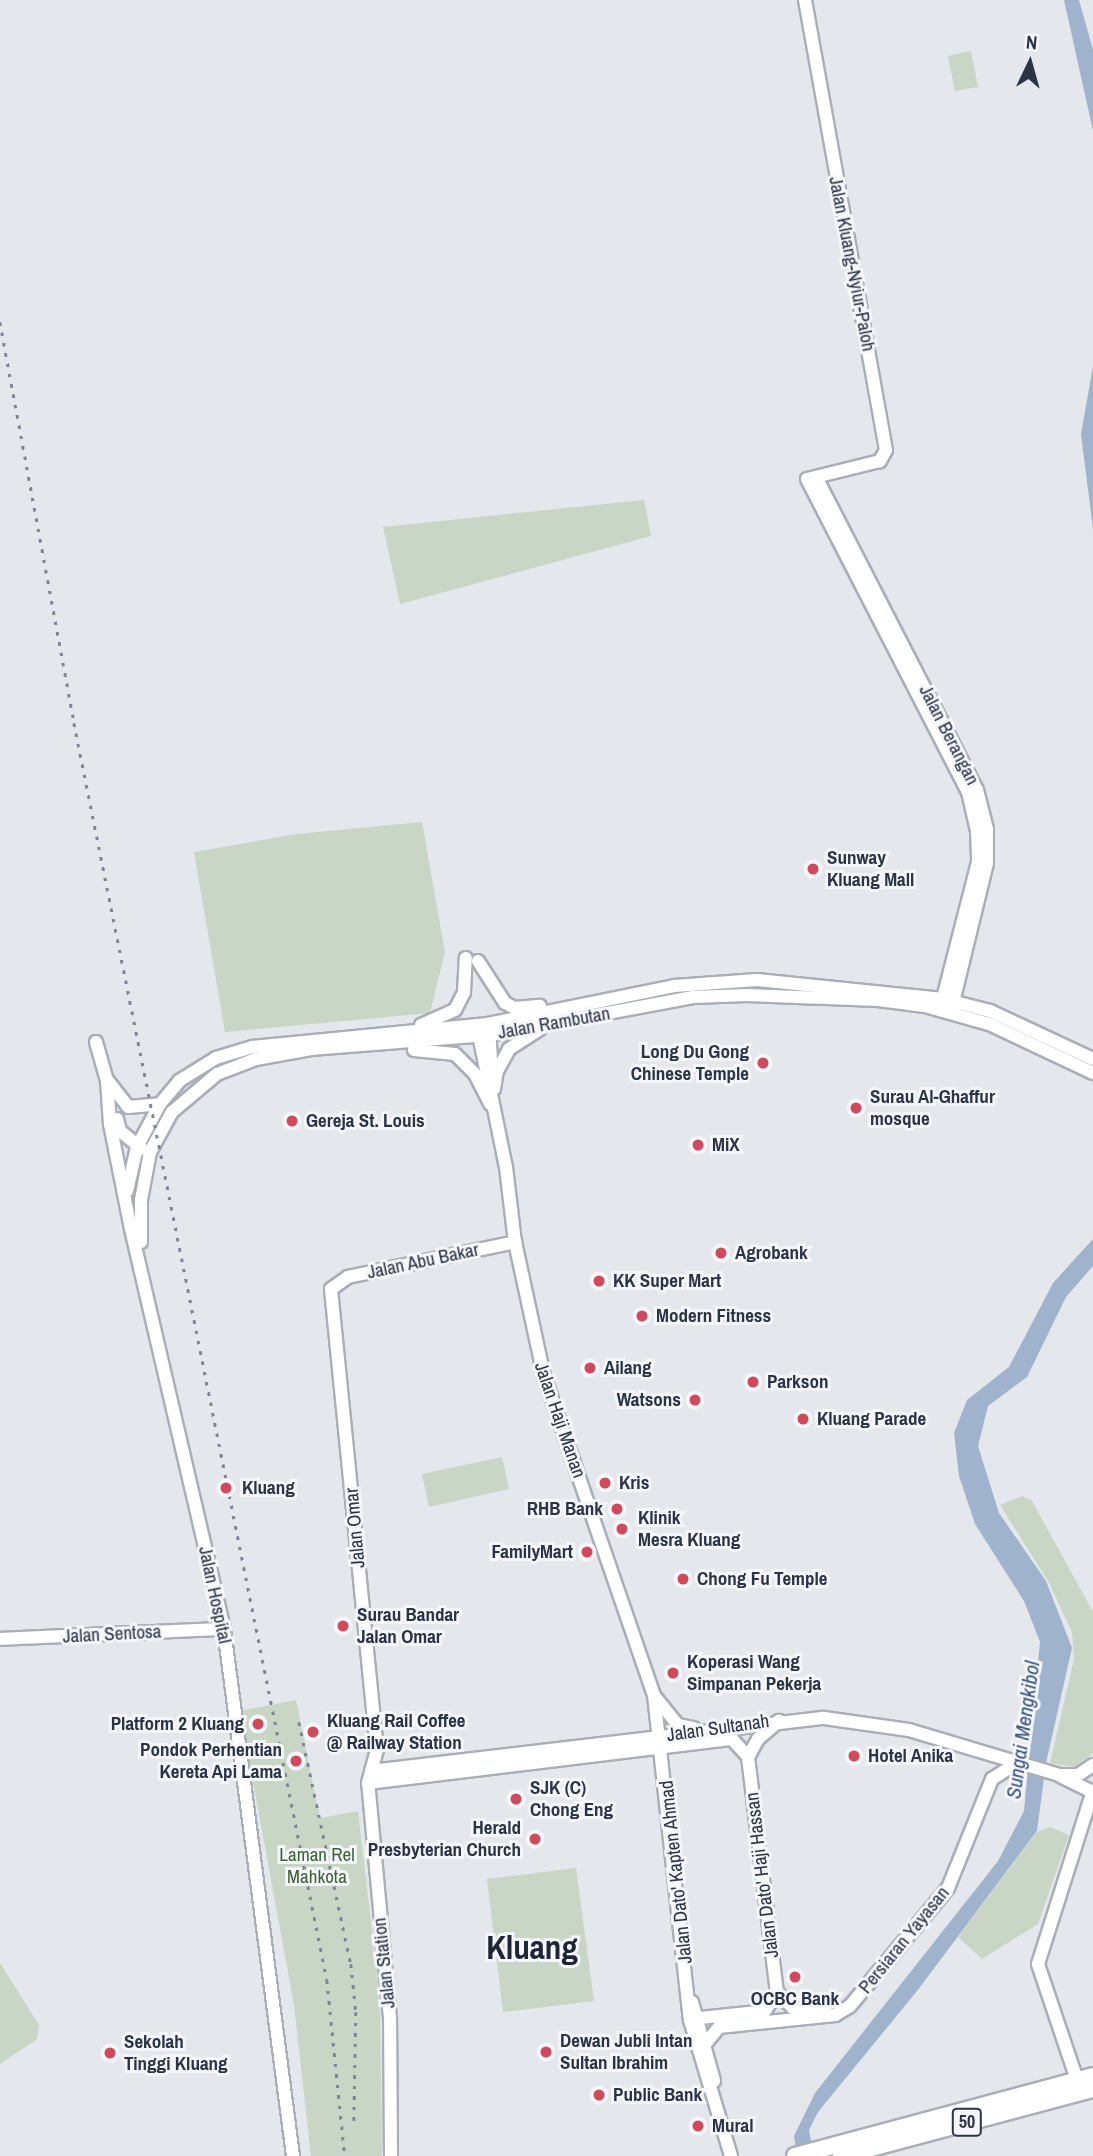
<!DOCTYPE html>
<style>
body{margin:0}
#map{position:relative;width:1093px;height:2156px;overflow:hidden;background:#e4e7ec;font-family:"Archivo Narrow",sans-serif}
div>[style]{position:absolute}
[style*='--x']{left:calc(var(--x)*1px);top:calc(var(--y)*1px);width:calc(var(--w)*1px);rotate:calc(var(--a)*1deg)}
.green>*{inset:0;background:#c9d6c5}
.water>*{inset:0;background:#9fb4cc}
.roads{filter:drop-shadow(2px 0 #a9aeb7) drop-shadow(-2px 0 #a9aeb7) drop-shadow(0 2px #a9aeb7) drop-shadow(0 -2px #a9aeb7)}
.secondary>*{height:12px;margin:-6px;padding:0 6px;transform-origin:6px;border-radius:6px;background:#fff}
.highway>*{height:16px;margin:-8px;padding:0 8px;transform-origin:8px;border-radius:8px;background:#fff}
.rail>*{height:2.5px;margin-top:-1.25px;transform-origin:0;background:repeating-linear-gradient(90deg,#7d8696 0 3.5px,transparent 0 10.5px)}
.dots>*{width:19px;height:19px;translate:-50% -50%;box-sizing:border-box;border:4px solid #f4f6f9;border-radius:50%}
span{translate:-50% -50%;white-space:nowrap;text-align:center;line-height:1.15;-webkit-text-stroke:6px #f4f6f9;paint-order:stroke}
.shield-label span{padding:2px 5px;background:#f4f6f9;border:2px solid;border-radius:5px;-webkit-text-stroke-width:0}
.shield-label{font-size:18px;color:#2b3445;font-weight:700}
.street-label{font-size:19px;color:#2b3445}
.poi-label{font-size:19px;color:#2b3445;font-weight:700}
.left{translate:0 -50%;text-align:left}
.right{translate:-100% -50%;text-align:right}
.park-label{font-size:19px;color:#3f6138}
.water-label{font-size:21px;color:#34527a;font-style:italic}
.town-label{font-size:33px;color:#1d2536;font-weight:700}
.north{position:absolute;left:995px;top:28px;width:70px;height:70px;-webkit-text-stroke:5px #f4f6f9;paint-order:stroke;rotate:5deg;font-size:19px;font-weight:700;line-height:28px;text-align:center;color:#2b3445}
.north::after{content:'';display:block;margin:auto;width:24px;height:32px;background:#2b3445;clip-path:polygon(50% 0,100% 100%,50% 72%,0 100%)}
</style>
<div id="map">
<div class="green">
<i style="clip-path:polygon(971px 51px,978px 87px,955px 91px,948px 56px)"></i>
<i style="clip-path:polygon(644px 500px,651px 536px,400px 604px,383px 527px)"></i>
<i style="clip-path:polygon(422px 822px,445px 952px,430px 1013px,225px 1032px,194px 852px,297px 834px)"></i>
<i style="clip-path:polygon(502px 1457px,509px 1489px,429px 1507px,422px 1474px)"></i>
<i style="clip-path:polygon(1022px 1496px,1032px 1501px,1093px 1612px,1093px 1753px,1074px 1767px,1050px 1763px,1074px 1659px,1072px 1632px,1048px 1581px,1000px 1505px)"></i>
<i style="clip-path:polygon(296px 1700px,320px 1818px,358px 1811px,380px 1998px,382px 2156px,311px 2156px,294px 2005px,240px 1711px)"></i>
<i style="clip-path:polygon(1050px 1827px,1069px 1835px,1038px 1924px,982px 1959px,958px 1937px,1037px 1832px)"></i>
<i style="clip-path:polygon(576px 1868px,594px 2001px,503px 2012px,487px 1879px)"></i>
<i style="clip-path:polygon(0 1963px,39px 2025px,37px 2039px,0 2064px)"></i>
</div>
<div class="water">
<i style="clip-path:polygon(1064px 0,1079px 0,1093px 50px,1093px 131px)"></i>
<i style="clip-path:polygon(1093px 366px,1093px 529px,1081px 434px)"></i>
<i style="clip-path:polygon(1093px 1239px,1093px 1266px,1066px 1297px,1027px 1377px,988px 1406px,978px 1446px,999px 1513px,1046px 1581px,1072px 1648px,1046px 1763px,1037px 1831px,917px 1991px,818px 2112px,809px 2130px,814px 2156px,797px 2156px,794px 2136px,815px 2093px,998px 1861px,1024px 1811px,1040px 1642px,1024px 1601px,975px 1524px,959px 1476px,954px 1433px,967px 1400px,1009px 1367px,1053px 1283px)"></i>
</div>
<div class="roads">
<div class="secondary">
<i style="--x:805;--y:0;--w:457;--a:79.8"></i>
<i style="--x:886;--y:450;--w:13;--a:119"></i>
<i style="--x:880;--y:461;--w:75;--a:166.1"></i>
<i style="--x:807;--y:479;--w:352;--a:62.8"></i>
<i style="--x:968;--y:792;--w:39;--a:77"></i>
<i style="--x:977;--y:830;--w:32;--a:88"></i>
<i style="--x:978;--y:862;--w:153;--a:104.4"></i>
<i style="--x:816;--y:477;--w:352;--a:62.8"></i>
<i style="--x:977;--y:790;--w:40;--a:75.6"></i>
<i style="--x:987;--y:829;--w:34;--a:90"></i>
<i style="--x:987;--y:863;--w:148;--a:103.7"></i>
<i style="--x:478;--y:961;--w:50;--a:57.3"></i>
<i style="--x:505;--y:1003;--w:11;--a:27"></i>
<i style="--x:515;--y:1008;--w:25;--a:-5"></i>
<i style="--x:421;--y:1025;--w:37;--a:-24"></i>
<i style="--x:455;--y:1010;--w:20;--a:-63"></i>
<i style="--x:464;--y:992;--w:34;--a:-87"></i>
<i style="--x:477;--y:1025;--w:145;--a:78.5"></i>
<i style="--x:506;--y:1167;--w:76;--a:83.2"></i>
<i style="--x:515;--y:1242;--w:137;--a:77.8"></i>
<i style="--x:544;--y:1376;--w:337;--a:71"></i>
<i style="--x:654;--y:1695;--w:327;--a:83.7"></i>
<i style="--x:690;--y:2020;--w:142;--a:73.2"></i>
<i style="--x:489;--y:1028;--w:48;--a:86.4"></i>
<i style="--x:96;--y:1042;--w:41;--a:74.2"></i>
<i style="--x:107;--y:1081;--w:43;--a:86"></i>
<i style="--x:110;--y:1124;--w:107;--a:78.7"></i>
<i style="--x:131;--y:1229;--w:411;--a:76.9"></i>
<i style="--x:224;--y:1629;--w:531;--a:82.54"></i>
<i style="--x:414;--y:1050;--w:41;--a:5.6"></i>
<i style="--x:455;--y:1054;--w:28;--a:45"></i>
<i style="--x:475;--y:1074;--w:34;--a:63"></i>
<i style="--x:108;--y:1081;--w:33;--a:52"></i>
<i style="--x:128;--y:1107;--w:32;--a:-5"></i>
<i style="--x:494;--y:1089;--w:18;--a:-81"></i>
<i style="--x:497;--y:1071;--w:25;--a:-61"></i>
<i style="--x:509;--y:1049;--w:37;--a:-33"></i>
<i style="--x:117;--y:1119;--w:12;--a:76"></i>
<i style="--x:120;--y:1131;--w:28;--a:39"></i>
<i style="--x:127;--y:1191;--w:45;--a:-77.2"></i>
<i style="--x:137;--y:1147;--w:49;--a:-61.9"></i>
<i style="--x:160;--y:1104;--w:30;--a:-50"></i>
<i style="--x:179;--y:1081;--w:44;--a:-31.9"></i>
<i style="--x:216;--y:1058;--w:38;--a:-17"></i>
<i style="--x:252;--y:1047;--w:237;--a:-5.6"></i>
<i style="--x:488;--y:1024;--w:190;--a:-11.5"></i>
<i style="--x:674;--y:986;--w:83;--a:-4.1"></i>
<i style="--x:757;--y:980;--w:187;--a:5.8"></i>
<i style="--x:943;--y:999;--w:49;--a:14.3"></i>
<i style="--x:990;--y:1011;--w:114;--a:25"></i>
<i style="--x:141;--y:1242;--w:42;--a:-90"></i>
<i style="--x:141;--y:1200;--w:49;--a:-79.4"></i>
<i style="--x:150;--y:1152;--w:46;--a:-61.2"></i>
<i style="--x:172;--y:1112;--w:59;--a:-40.2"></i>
<i style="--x:217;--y:1074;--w:42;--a:-21"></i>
<i style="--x:256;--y:1059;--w:56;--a:-10.3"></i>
<i style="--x:311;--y:1049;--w:180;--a:-4.5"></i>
<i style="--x:490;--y:1035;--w:208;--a:-10.6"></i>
<i style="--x:694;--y:997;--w:53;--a:-2.2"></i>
<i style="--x:747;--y:995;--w:131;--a:2.2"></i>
<i style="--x:878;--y:1000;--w:47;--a:7.3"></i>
<i style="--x:925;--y:1006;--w:66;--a:15.7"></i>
<i style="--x:989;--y:1024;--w:115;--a:25.2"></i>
<i style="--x:0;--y:1639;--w:224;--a:-2.6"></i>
<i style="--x:656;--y:1698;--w:35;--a:51"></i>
<i style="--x:678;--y:1725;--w:16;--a:11"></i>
<i style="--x:748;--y:1757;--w:21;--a:-61"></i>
<i style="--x:758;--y:1739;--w:28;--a:-41"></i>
<i style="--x:371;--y:1771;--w:456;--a:-6.7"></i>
<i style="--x:824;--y:1718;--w:86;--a:8"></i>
<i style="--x:909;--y:1730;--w:157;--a:16.7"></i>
<i style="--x:1059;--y:1775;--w:19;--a:0"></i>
<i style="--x:1078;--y:1775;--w:18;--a:-34"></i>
<i style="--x:1062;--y:1777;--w:34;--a:26"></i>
<i style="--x:368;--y:1783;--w:367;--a:-6.9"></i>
<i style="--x:732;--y:1739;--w:24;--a:48"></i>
<i style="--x:748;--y:1757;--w:237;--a:83"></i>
<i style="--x:777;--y:1992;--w:23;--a:45"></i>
<i style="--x:793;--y:2008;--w:43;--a:9.5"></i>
<i style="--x:692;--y:2002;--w:82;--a:74.4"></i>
<i style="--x:700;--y:2018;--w:65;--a:-6.1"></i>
<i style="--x:765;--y:2011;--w:22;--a:-58"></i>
<i style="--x:706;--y:2043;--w:21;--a:-51"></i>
<i style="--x:719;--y:2027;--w:117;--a:-5.9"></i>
<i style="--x:835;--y:2015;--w:17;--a:-31"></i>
<i style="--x:850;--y:2006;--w:153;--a:-50.3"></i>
<i style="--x:948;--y:1888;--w:118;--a:-68"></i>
<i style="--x:992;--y:1779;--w:31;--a:-33"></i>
<i style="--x:1077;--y:2080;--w:122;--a:-108.6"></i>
<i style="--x:1038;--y:1964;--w:182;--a:-72.4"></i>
<i style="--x:391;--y:2156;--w:138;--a:-90.4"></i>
<i style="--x:390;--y:2018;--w:236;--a:-95.3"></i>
<i style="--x:368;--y:1783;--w:34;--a:-75"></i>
<i style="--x:377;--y:1750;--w:463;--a:-95.7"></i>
<i style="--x:331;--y:1289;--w:21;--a:-35"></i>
<i style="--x:348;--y:1277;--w:171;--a:-11.8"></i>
</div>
<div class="highway">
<i style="--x:795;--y:2156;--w:309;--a:-15"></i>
<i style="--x:841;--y:2156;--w:261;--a:-14.9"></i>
</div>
</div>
<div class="rail">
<i style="--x:0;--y:322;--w:408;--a:79.5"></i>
<i style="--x:74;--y:723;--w:1282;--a:78.62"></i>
<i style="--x:327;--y:1980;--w:177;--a:84.2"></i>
<i style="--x:299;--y:1722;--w:248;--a:77.9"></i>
<i style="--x:351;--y:1964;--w:48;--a:84.1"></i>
<i style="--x:356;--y:2012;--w:115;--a:91"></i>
</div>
<div class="dots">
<i style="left:813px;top:869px;background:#d1495b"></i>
<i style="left:763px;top:1063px;background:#d1495b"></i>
<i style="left:856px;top:1108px;background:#d1495b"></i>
<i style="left:292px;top:1121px;background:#d1495b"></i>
<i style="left:698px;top:1145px;background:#d1495b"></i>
<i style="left:721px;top:1253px;background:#d1495b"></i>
<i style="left:599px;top:1281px;background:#d1495b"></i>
<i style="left:642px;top:1316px;background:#d1495b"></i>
<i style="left:590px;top:1368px;background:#d1495b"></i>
<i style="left:753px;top:1382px;background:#d1495b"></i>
<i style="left:695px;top:1400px;background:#d1495b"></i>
<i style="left:803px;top:1419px;background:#d1495b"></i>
<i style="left:605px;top:1483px;background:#d1495b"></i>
<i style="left:226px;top:1488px;background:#d1495b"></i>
<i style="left:617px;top:1509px;background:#d1495b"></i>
<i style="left:622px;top:1529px;background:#d1495b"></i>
<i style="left:587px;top:1552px;background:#d1495b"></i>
<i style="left:683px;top:1579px;background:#d1495b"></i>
<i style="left:343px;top:1626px;background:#d1495b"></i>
<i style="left:673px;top:1673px;background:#d1495b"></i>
<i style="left:258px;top:1724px;background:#d1495b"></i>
<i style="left:313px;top:1732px;background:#d1495b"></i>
<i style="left:854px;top:1756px;background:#d1495b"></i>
<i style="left:296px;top:1761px;background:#d1495b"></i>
<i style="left:516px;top:1799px;background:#d1495b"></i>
<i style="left:535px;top:1839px;background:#d1495b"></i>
<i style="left:795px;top:1977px;background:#d1495b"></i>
<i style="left:546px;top:2052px;background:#d1495b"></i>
<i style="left:110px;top:2053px;background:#d1495b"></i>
<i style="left:599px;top:2095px;background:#d1495b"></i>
<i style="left:698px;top:2126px;background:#d1495b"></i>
</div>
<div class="shield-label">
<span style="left:967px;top:2122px">50</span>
</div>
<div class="street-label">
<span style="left:852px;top:264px;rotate:79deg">Jalan Kluang-Nyiur-Paloh</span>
<span style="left:949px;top:735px;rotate:63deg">Jalan Berangan</span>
<span style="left:554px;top:1023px;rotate:-10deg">Jalan Rambutan</span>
<span style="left:423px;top:1261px;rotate:-12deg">Jalan Abu Bakar</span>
<span style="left:560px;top:1420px;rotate:71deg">Jalan Haji Manan</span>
<span style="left:355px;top:1528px;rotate:-95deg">Jalan Omar</span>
<span style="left:215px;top:1595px;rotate:78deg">Jalan Hospital</span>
<span style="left:112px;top:1634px;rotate:-3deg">Jalan Sentosa</span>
<span style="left:718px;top:1728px;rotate:-8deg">Jalan Sultanah</span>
<span style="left:676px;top:1872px;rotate:-96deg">Jalan Dato' Kapten Ahmad</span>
<span style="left:762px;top:1875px;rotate:-97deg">Jalan Dato' Haji Hassan</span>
<span style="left:904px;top:1940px;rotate:-51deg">Persiaran Yayasan</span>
<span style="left:384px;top:1963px;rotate:-96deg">Jalan Station</span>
</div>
<div class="poi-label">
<span class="left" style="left:827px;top:869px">Sunway<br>Kluang Mall</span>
<span class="right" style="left:749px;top:1063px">Long Du Gong<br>Chinese Temple</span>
<span class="left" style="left:870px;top:1108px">Surau Al-Ghaffur<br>mosque</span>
<span class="left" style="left:306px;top:1121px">Gereja St. Louis</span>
<span class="left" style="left:712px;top:1145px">MiX</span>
<span class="left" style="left:735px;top:1253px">Agrobank</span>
<span class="left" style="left:613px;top:1281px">KK Super Mart</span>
<span class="left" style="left:656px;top:1316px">Modern Fitness</span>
<span class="left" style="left:604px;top:1368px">Ailang</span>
<span class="left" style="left:767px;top:1382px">Parkson</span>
<span class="right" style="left:681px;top:1400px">Watsons</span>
<span class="left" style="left:817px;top:1419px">Kluang Parade</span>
<span class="left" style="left:619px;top:1483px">Kris</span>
<span class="left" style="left:242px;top:1488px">Kluang</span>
<span class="right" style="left:603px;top:1509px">RHB Bank</span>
<span class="left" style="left:638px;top:1529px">Klinik<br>Mesra Kluang</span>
<span class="right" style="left:573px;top:1552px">FamilyMart</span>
<span class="left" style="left:697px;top:1579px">Chong Fu Temple</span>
<span class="left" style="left:357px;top:1626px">Surau Bandar<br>Jalan Omar</span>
<span class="left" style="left:687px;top:1673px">Koperasi Wang<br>Simpanan Pekerja</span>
<span class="left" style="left:327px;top:1732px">Kluang Rail Coffee<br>@ Railway Station</span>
<span class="right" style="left:244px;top:1724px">Platform 2 Kluang</span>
<span class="right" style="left:282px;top:1761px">Pondok Perhentian<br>Kereta Api Lama</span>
<span class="left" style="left:868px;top:1756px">Hotel Anika</span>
<span class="left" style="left:530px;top:1799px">SJK (C)<br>Chong Eng</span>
<span class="right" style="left:521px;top:1839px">Herald<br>Presbyterian Church</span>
<span style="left:795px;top:1999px">OCBC Bank</span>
<span class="left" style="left:560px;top:2052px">Dewan Jubli Intan<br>Sultan Ibrahim</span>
<span class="left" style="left:124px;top:2053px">Sekolah<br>Tinggi Kluang</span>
<span class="left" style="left:613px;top:2095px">Public Bank</span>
<span class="left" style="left:712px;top:2126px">Mural</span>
</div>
<div class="park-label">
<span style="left:317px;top:1866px">Laman Rel<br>Mahkota</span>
</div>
<div class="water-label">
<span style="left:1023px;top:1730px;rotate:-82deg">Sungai Mengkibol</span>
</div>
<div class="town-label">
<span style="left:532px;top:1948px">Kluang</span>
</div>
<div class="north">N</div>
</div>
